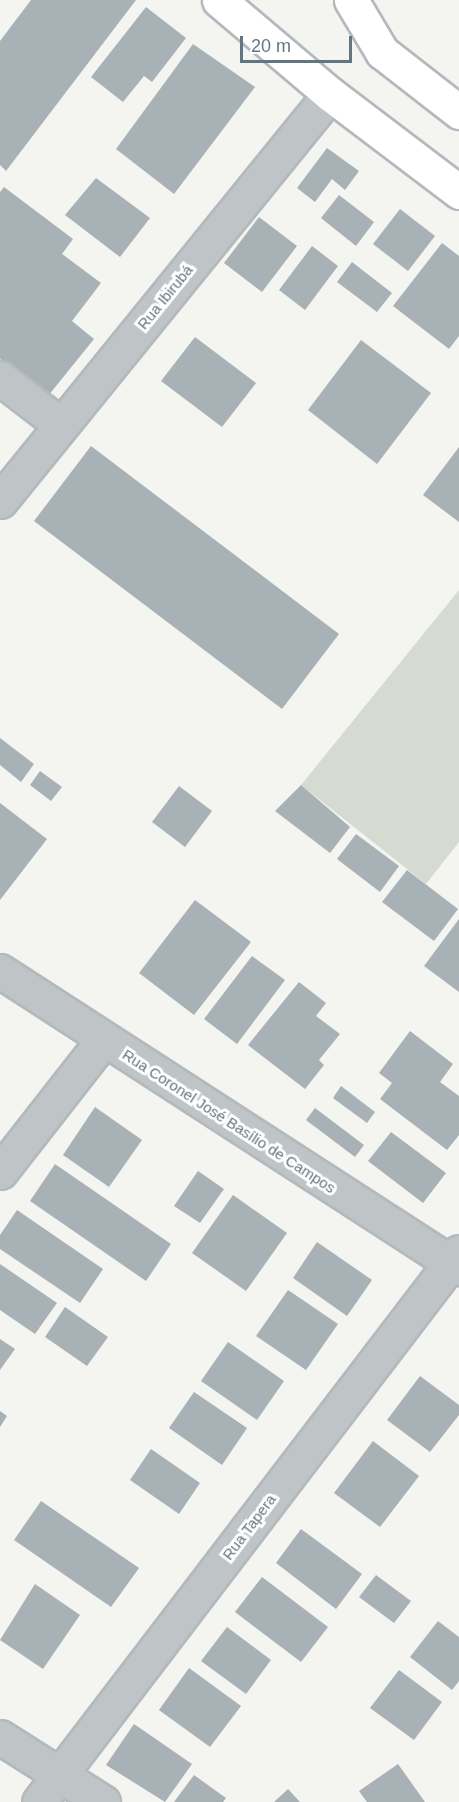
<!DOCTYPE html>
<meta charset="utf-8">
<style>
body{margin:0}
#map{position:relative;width:459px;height:1802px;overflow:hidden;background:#f4f4f0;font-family:Helvetica,sans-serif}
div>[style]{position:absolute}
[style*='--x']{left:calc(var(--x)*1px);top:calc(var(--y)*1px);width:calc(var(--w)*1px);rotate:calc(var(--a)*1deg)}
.green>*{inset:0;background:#d5dbd1}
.building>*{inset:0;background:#a8b1b5}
.roads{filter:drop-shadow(2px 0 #b3b9bd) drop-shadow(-2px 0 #b3b9bd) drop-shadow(0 2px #b3b9bd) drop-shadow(0 -2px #b3b9bd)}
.minor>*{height:33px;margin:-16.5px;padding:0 16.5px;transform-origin:16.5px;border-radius:16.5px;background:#bfc4c6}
.secondary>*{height:33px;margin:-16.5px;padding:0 16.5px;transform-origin:16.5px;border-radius:16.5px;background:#fff}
span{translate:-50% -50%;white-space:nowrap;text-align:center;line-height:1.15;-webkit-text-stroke:6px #fff;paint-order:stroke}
.street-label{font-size:15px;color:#627682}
.scale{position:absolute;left:240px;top:36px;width:112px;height:27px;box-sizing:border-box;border:3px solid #627682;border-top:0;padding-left:8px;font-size:18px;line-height:21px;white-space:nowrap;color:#627682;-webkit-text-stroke:4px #fff;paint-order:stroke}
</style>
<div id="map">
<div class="green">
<i style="clip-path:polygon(459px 590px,459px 842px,426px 884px,301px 785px)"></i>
</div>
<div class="building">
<i style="clip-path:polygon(31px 0,136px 0,6px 171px,0 165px,0 41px)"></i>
<i style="clip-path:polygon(146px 7px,186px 38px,152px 82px,144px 76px,123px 102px,91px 77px)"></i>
<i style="clip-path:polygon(193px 44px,255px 87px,174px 194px,116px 149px)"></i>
<i style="clip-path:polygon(327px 148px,359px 171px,345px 190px,332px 179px,315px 202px,297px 188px)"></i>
<i style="clip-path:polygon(96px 178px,150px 218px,120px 257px,65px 215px)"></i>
<i style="clip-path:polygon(4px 187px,73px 239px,62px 254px,101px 283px,72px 321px,94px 339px,48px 396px,0 359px,0 192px)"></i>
<i style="clip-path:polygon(339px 195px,374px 222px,356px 246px,321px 218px)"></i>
<i style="clip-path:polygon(400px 209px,435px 236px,408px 271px,373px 244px)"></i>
<i style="clip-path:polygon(259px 217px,297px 246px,262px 292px,224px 263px)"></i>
<i style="clip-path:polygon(442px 243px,459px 256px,459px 336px,449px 349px,393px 306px)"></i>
<i style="clip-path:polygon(312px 246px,338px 266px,305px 310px,279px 290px)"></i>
<i style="clip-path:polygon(352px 262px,392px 293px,377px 312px,337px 282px)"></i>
<i style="clip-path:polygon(195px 337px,256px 383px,222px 427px,161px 381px)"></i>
<i style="clip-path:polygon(361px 340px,431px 393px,377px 464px,308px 410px)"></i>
<i style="clip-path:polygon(91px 446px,339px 634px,282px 709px,34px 521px)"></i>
<i style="clip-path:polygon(459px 447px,459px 522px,423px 495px)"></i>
<i style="clip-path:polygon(0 738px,34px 764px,21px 782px,0 765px)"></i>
<i style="clip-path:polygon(40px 771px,62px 787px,51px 801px,30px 785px)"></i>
<i style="clip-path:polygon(301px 785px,350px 827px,330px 853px,275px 811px)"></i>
<i style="clip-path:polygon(179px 786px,212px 811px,185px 847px,152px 822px)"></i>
<i style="clip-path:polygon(0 803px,47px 839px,0 900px)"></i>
<i style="clip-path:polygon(356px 834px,399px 866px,380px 892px,337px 859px)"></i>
<i style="clip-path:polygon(407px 870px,458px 909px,434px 941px,382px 902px)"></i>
<i style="clip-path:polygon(195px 900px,251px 942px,194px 1015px,139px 973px)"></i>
<i style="clip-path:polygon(459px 919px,459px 992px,424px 966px)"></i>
<i style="clip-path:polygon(252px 956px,285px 980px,237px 1044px,204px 1019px)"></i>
<i style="clip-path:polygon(299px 982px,326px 1003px,316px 1016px,340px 1034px,319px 1060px,324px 1065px,305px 1089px,248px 1045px)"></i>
<i style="clip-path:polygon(410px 1031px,453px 1064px,440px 1082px,459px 1096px,459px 1135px,447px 1150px,380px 1099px,392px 1083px,379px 1073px)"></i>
<i style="clip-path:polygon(341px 1086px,375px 1112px,367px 1123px,333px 1098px)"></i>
<i style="clip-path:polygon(95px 1107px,142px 1140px,109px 1187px,63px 1155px)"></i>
<i style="clip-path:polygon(315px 1108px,364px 1145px,355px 1157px,306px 1120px)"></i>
<i style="clip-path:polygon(391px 1132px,446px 1173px,423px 1203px,368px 1161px)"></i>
<i style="clip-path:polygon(55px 1164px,171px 1244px,146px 1281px,30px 1201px)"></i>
<i style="clip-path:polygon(198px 1171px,224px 1189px,200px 1223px,174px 1206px)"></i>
<i style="clip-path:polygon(233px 1195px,287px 1233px,246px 1291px,192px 1253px)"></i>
<i style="clip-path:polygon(17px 1210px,103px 1269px,80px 1303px,0 1249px,0 1235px)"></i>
<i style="clip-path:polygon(317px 1242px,372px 1280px,347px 1316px,293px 1278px)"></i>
<i style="clip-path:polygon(0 1264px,57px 1303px,35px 1334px,0 1310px)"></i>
<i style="clip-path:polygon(288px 1290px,338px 1324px,306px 1370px,256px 1336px)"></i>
<i style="clip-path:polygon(65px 1307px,108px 1337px,87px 1366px,45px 1337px)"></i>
<i style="clip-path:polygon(0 1339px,15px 1349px,0 1370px)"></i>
<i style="clip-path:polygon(228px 1342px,284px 1381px,257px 1420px,201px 1381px)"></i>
<i style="clip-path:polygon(420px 1376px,459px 1405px,459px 1415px,430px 1452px,387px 1420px)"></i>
<i style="clip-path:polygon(194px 1392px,247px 1428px,222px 1465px,169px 1428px)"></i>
<i style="clip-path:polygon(0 1411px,7px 1416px,0 1427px)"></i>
<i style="clip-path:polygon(373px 1441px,419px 1476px,380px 1527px,334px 1493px)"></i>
<i style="clip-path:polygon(151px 1449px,200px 1483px,179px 1514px,130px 1480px)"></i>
<i style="clip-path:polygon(41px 1501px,139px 1568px,111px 1607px,14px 1540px)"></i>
<i style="clip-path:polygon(301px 1529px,362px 1574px,336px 1609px,276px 1563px)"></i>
<i style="clip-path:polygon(376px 1575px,411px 1601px,394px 1623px,359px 1597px)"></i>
<i style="clip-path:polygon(262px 1577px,328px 1627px,301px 1662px,235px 1612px)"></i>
<i style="clip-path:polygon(35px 1584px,80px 1615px,43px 1669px,0 1640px)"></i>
<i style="clip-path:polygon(438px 1621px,459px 1637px,459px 1681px,452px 1690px,410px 1657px)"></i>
<i style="clip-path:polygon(227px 1627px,271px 1660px,246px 1694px,201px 1661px)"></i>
<i style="clip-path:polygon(189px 1668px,241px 1706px,210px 1747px,159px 1710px)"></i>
<i style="clip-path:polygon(399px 1670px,442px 1702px,414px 1740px,370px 1708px)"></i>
<i style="clip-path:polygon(134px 1724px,192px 1764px,165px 1802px,106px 1765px)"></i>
<i style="clip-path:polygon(398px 1764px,425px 1802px,367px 1802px,359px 1791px)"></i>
<i style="clip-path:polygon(194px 1775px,226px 1798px,223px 1802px,174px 1802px)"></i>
<i style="clip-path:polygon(288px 1789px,300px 1802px,274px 1802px)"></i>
</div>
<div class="roads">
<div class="minor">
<i style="--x:0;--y:378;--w:77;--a:37.6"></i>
<i style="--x:0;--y:501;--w:524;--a:-50.96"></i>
<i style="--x:0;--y:971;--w:547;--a:32.91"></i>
<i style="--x:0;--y:1172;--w:169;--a:-52"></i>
<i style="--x:0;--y:1737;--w:122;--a:32.3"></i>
<i style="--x:39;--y:1802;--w:692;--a:-52.63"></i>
</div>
<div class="secondary">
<i style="--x:219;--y:0;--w:145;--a:40.3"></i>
<i style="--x:330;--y:94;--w:162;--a:37.2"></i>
<i style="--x:351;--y:0;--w:61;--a:59.2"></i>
<i style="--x:382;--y:52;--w:98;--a:37.9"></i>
</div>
</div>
<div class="street-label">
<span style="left:165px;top:297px;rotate:-51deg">Rua Ibirubá</span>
<span style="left:229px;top:1121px;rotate:33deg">Rua Coronel José Basílio de Campos</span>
<span style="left:249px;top:1527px;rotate:-53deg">Rua Tapera</span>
</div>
<div class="scale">20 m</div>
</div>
